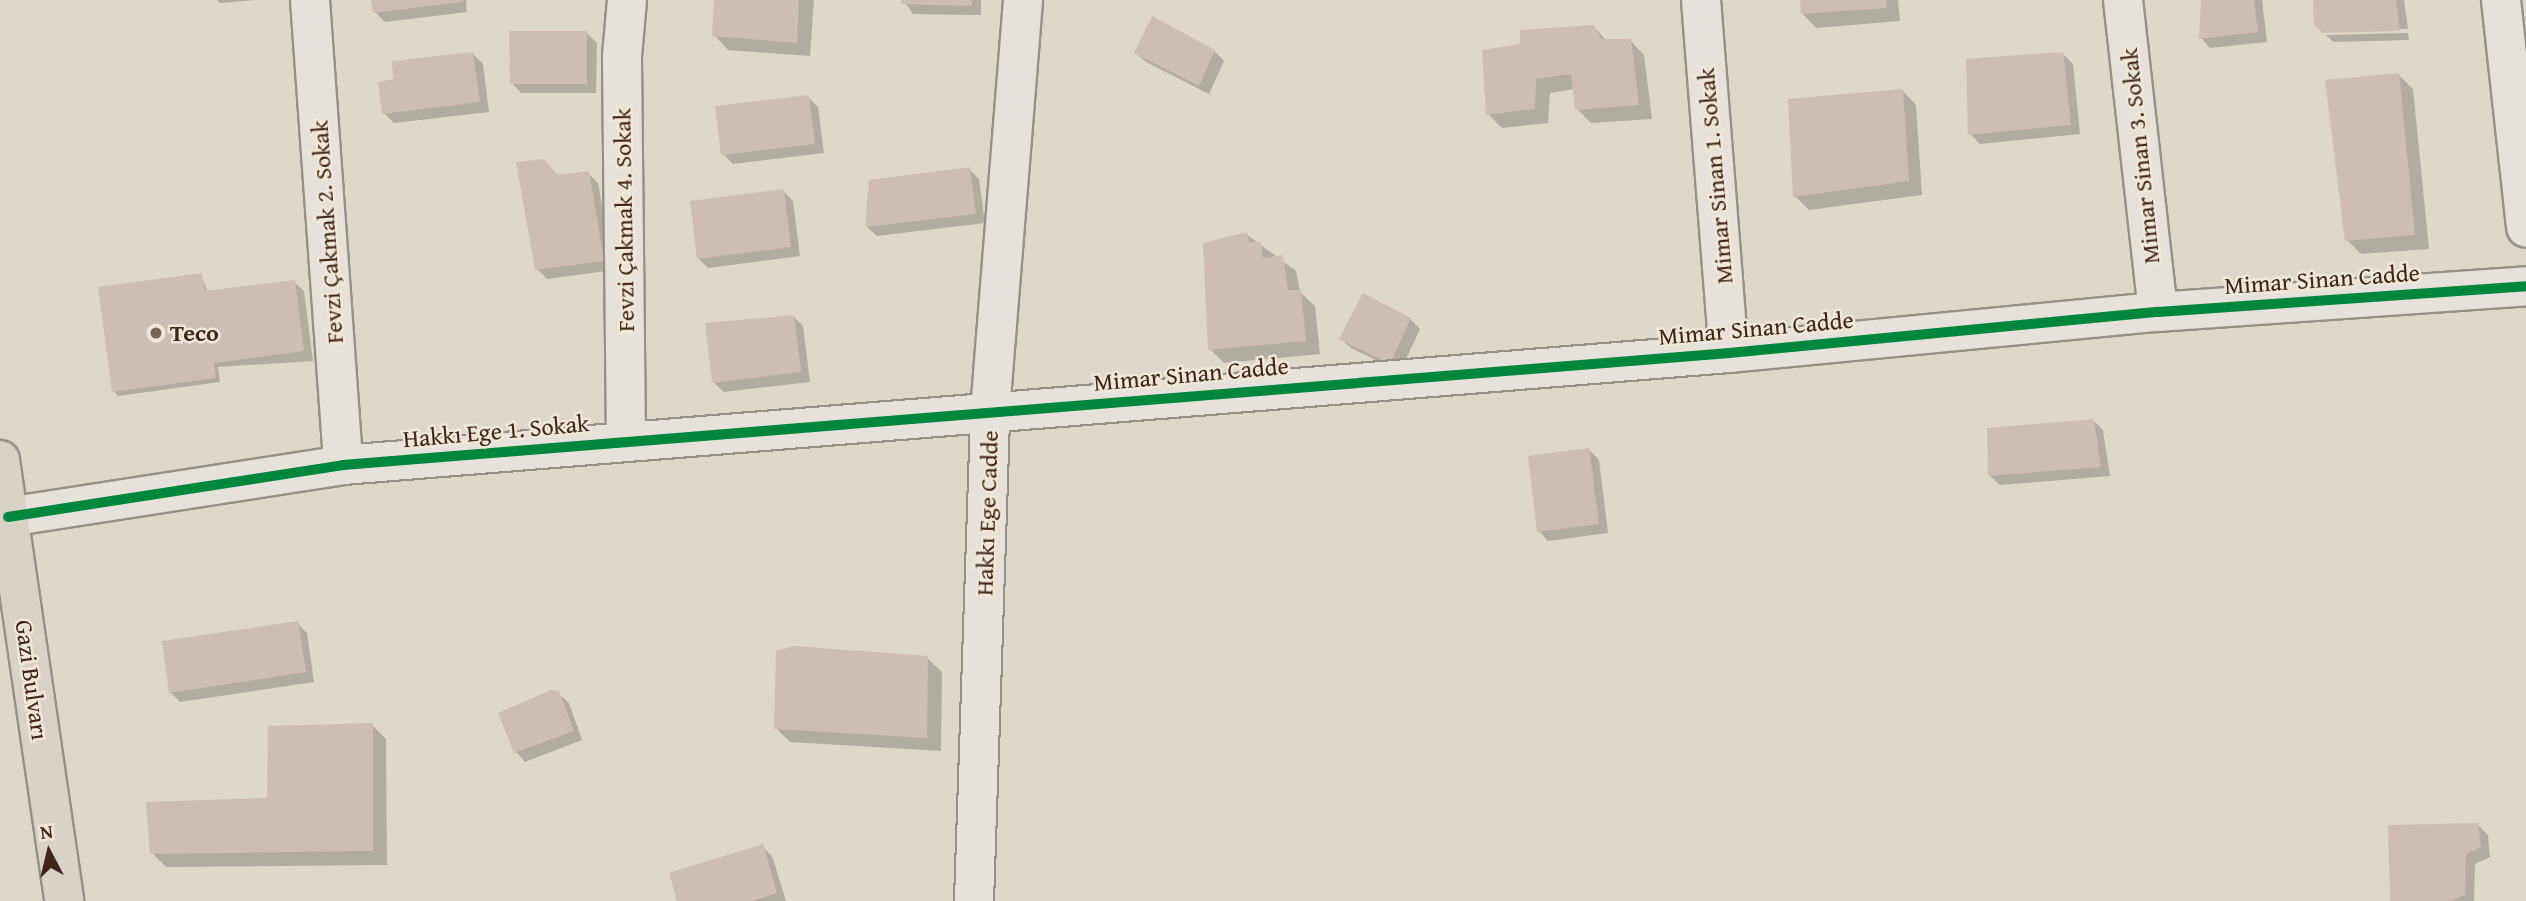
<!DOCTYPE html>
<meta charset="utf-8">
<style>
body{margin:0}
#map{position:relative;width:2526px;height:901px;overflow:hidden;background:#ddd8ca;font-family:"Gentium Book Plus",serif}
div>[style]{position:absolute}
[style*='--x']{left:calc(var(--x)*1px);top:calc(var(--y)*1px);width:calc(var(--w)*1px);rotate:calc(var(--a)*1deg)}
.shadow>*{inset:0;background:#0003}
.building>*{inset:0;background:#cebdb5}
.roads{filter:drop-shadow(2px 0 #979087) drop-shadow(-2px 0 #979087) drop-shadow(0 2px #979087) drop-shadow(0 -2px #979087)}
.minor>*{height:38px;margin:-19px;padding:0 19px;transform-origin:19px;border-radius:19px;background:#e6e2db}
.major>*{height:38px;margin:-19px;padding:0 19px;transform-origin:19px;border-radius:19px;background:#d9d3c7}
.cycleway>*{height:10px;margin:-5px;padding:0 5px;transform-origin:5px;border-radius:5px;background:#00873e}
.dots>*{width:19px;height:19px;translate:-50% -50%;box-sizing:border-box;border:4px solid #eee8d7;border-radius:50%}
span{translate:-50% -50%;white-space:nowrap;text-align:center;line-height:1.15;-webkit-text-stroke:5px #eee8d7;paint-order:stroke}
.street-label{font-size:24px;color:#432517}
.poi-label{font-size:24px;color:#432517;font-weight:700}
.left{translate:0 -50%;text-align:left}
.north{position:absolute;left:14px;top:817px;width:70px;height:70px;-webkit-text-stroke:5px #eee8d7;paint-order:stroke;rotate:353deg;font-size:19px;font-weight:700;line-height:28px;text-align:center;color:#432517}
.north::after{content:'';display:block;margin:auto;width:24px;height:32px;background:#432517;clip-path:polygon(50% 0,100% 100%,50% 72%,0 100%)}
</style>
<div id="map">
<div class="shadow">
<i style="clip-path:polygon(217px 0,257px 0,220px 3px)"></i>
<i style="clip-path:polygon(373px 0,466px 0,467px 12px,385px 22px,375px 12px)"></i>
<i style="clip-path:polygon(715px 0,814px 0,810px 56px,728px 50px,714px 35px)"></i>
<i style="clip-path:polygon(903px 0,981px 0,981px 15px,913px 14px)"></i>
<i style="clip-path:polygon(1801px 0,1898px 0,1900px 21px,1816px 28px,1802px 13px)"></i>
<i style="clip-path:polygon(2201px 0,2262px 0,2267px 42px,2210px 48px,2201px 38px)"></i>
<i style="clip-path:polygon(2314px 0,2404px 0,2408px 29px,2323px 31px)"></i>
<i style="clip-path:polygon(1594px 27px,1607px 41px,1630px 40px,1644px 55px,1652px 119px,1591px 123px,1577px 109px,1574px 89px,1550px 93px,1548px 123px,1502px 128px,1488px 114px,1522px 45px)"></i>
<i style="clip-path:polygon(587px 33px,597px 43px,596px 93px,521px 93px,512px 83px)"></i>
<i style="clip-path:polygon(2408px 33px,2409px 40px,2333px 42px,2326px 35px)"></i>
<i style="clip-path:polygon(1214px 51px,1224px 61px,1209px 94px,1146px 62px,1136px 53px)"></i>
<i style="clip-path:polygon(473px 54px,483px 64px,489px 112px,394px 123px,384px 113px)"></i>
<i style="clip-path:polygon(2063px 54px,2073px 64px,2080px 134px,1980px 144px,1970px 134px)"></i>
<i style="clip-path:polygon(2399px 75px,2413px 89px,2429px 249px,2361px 254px,2347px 240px)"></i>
<i style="clip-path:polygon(1902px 90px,1916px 105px,1922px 195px,1809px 210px,1795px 196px)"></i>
<i style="clip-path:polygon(808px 97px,818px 107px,824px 153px,733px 164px,723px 154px)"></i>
<i style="clip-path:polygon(545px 161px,558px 176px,588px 173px,598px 183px,613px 270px,547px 279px,537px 269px)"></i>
<i style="clip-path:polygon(969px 169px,979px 179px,985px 223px,877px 236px,867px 227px)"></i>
<i style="clip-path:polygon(783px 191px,793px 201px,800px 256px,708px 268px,698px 258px)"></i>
<i style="clip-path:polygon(1246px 234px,1296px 271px,1300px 292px,1315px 306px,1320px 354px,1224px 363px,1210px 349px)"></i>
<i style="clip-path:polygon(201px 275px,208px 293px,294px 282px,304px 291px,313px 361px,218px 367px,220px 382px,118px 396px,114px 391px)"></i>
<i style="clip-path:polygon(793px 316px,803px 326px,810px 382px,724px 392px,714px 383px)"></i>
<i style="clip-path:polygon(1410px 319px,1420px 329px,1400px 372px,1351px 348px,1341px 339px)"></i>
<i style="clip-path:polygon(2094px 421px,2103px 430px,2110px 476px,2000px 485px,1990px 476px)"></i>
<i style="clip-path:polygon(1589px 450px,1599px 460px,1608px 533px,1548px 541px,1539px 531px)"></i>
<i style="clip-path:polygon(297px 623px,307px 633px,314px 682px,180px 702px,170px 692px)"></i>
<i style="clip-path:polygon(927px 658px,942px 672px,941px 751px,790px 742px,776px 728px)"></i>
<i style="clip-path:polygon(558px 693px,569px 703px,582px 740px,525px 762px,516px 752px,500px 714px)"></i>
<i style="clip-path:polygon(372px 725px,386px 739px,387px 865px,166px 867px,152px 853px,269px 800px)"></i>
<i style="clip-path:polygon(2478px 825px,2488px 835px,2490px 857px,2475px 864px,2474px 901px,2392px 901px)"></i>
<i style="clip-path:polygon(762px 846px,772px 856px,786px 901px,679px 901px)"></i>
</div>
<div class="building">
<i style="clip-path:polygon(371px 0,463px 0,463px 2px,373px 13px)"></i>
<i style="clip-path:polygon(714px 0,799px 0,797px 43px,712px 36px)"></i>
<i style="clip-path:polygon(901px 0,972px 0,972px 6px,901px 4px)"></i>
<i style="clip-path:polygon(1800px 0,1886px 0,1887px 8px,1801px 14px)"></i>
<i style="clip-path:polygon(2201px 0,2254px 0,2258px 32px,2199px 39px)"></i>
<i style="clip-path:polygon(2313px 0,2396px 0,2400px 31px,2322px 33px,2314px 24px)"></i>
<i style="clip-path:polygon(1152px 16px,1215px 50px,1199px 86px,1134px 53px)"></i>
<i style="clip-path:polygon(1594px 25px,1601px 39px,1631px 39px,1639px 105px,1575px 110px,1571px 74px,1536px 79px,1535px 109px,1486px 115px,1482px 50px,1520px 44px,1520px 30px)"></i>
<i style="clip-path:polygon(509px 31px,587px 31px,587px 84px,510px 84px)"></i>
<i style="clip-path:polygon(473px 52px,480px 102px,382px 114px,378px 82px,393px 79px,392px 61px)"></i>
<i style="clip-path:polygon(2063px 52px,2071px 125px,1968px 135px,1966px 59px)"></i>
<i style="clip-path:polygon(2399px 73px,2415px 235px,2345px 241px,2325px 80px)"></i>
<i style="clip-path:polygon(1903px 89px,1909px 181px,1793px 197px,1788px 99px)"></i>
<i style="clip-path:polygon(809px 95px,815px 144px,721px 155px,715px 106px)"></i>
<i style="clip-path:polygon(545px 159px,556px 175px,589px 171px,604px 261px,535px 270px,516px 162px)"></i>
<i style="clip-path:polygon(970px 167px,976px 214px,865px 227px,869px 180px)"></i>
<i style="clip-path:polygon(784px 189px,791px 247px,697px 259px,690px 201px)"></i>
<i style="clip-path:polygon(1247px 232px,1249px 242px,1261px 242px,1263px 258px,1283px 255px,1288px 290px,1301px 290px,1306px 341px,1208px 350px,1203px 243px)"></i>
<i style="clip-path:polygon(202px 273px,205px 291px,295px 280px,304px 351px,214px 363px,216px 378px,112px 392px,98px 287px)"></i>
<i style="clip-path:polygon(1363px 293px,1411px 318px,1390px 364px,1339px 339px)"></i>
<i style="clip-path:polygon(794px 315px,801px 372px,712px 383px,705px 323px)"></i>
<i style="clip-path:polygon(2094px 419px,2101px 467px,1988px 476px,1987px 428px)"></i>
<i style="clip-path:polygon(1589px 448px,1599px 524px,1537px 532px,1528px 456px)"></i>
<i style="clip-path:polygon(298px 621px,306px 672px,169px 693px,162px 641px)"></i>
<i style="clip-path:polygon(794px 646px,928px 656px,927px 738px,774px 729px,776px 651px)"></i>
<i style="clip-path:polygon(551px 690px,559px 691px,574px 731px,514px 753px,498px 713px)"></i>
<i style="clip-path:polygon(373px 723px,373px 851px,150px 854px,146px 802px,267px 798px,268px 726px)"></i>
<i style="clip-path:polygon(2478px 823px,2481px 847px,2466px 854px,2465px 895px,2451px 901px,2390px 901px,2388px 825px)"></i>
<i style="clip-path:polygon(763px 844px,777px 893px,753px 901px,677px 901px,669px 873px)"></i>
</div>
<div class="roads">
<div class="minor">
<i style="--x:310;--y:0;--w:466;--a:85.9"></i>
<i style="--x:1701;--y:0;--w:354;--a:85.5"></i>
<i style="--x:2123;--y:0;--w:314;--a:83.6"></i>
<i style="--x:2501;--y:0;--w:229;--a:83.7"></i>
<i style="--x:626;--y:441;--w:385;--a:-90.6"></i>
<i style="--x:622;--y:56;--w:56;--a:-84.9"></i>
<i style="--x:8;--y:517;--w:339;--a:-8.8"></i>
<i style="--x:343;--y:465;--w:1391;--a:-4.62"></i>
<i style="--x:1729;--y:353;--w:431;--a:-5.5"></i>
<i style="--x:2158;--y:312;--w:369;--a:-4"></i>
<i style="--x:974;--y:901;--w:490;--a:-88.1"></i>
<i style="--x:990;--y:411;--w:412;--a:-85.4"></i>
</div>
<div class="major">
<i style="--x:0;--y:460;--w:446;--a:81.7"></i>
</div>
</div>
<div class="cycleway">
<i style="--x:8;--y:517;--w:339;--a:-8.8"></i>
<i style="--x:343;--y:465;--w:1391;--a:-4.62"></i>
<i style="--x:1729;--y:353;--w:431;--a:-5.5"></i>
<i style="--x:2158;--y:312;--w:369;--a:-4"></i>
</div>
<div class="dots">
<i style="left:156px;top:333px;background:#796456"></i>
</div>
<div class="street-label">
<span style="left:2140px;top:156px;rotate:-96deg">Mimar Sinan 3. Sokak</span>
<span style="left:1715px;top:176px;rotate:-95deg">Mimar Sinan 1. Sokak</span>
<span style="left:624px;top:220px;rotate:-91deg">Fevzi Çakmak 4. Sokak</span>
<span style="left:327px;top:232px;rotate:-94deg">Fevzi Çakmak 2. Sokak</span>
<span style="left:2322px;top:279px;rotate:-4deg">Mimar Sinan Cadde</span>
<span style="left:1756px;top:328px;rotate:-5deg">Mimar Sinan Cadde</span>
<span style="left:1191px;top:374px;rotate:-5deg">Mimar Sinan Cadde</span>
<span style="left:496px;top:431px;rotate:-5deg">Hakkı Ege 1. Sokak</span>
<span style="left:987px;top:513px;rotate:-88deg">Hakkı Ege Cadde</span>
<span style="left:32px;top:680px;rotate:82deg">Gazi Bulvarı</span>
</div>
<div class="poi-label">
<span class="left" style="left:170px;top:333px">Teco</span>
</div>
<div class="north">N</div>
</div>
